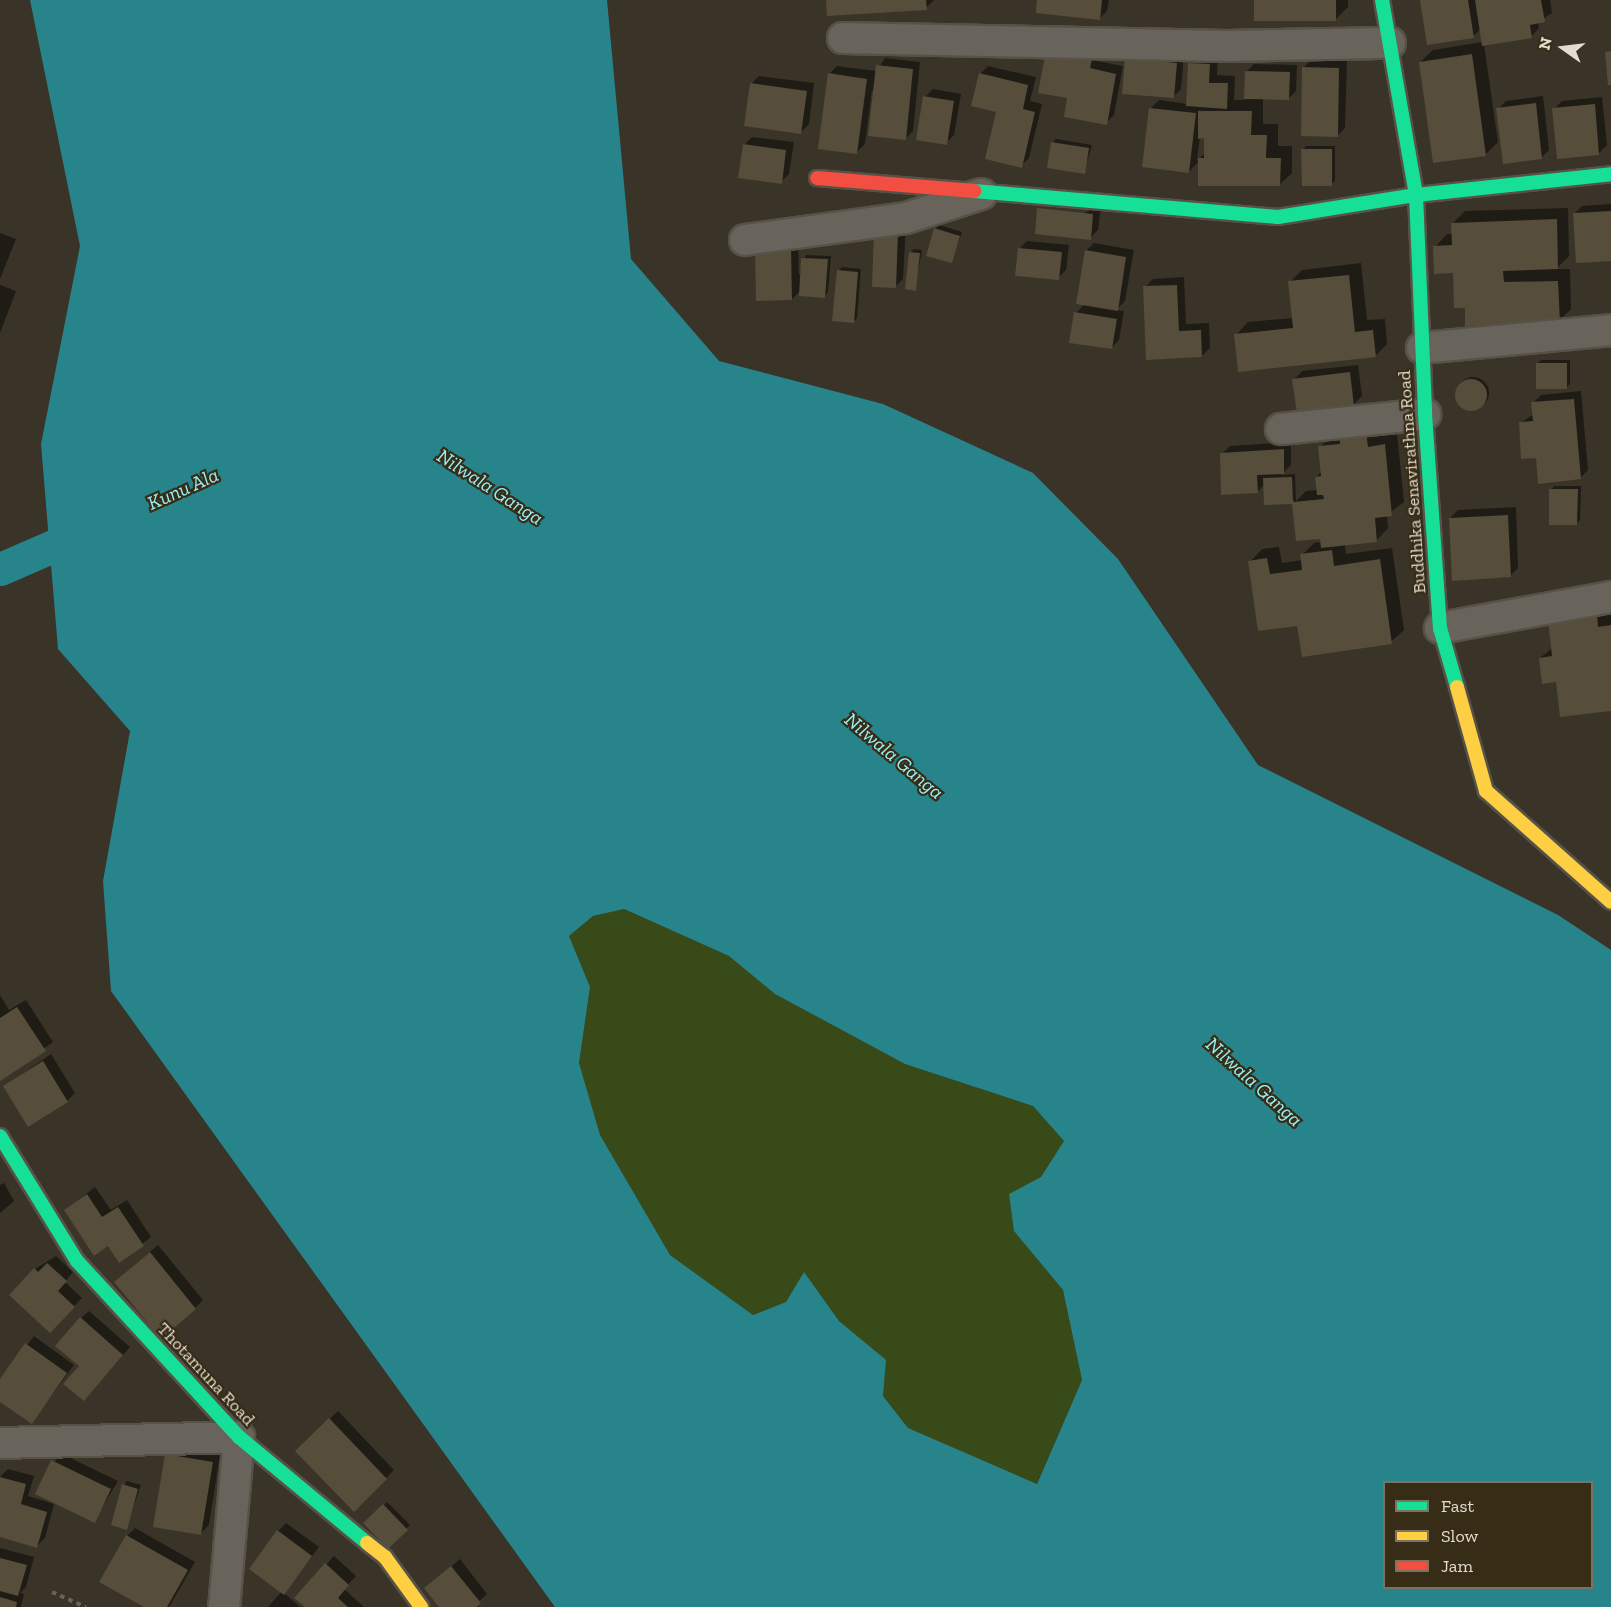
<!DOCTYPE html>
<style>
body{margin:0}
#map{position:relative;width:1611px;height:1607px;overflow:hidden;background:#3a3428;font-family:"Zilla Slab",serif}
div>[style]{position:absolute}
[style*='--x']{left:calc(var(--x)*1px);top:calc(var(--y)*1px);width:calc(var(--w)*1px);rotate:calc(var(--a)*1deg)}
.green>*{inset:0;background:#374a17}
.water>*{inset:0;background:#27848b}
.shadow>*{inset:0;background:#0007}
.round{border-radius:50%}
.canal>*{height:33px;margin:-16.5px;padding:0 16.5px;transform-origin:16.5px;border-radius:16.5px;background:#27848b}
.building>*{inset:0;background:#564d3a}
.path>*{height:4px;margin-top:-2px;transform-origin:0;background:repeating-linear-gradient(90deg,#68645c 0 4.5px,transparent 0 9px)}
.roads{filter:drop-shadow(2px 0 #575247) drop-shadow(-2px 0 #575247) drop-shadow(0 2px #575247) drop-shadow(0 -2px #575247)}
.street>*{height:30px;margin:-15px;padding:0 15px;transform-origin:15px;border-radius:15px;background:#68645b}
.fast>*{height:14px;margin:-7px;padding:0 7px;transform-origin:7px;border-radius:7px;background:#16e098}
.slow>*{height:14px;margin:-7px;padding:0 7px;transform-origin:7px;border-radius:7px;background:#ffcf43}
.jam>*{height:14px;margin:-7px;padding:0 7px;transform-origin:7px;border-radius:7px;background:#f24e42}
span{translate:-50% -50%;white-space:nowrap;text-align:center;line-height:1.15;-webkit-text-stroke:4.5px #372c16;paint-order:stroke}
.street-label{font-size:18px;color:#e3dccf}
.water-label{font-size:20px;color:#98f0f9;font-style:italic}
.legend{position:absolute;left:1383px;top:1481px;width:210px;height:108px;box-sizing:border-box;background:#372c16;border:2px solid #7c7260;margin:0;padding:8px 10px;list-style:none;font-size:18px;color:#e3dccf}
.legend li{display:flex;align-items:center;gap:12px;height:30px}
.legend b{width:30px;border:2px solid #7c7260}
.north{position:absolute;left:1533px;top:18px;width:60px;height:60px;-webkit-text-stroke:4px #372c16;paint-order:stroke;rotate:284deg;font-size:16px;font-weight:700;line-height:24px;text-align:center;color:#e3dccf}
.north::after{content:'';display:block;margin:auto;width:21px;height:27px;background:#e3dccf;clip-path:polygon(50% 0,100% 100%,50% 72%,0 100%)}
</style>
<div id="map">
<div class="green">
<i style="clip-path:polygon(623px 909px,729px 956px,775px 994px,905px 1064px,1033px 1106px,1064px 1141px,1014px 1231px,1063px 1290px,1082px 1380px,1036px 1485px,908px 1428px,883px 1396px,885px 1360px,839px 1321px,804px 1273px,786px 1302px,753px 1315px,670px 1255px,599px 1135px,579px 1063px,590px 987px,569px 936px,593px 916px)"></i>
</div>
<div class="water">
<i style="clip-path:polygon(evenodd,30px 0,607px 0,631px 259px,719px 361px,883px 404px,1033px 473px,1118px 559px,1258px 765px,1558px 915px,1611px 950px,1611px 1607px,555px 1607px,111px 991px,103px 881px,130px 731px,58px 649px,41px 444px,80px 246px,30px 0,624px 909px,729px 956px,775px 994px,905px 1064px,1033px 1106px,1064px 1141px,1041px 1177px,1009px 1194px,1014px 1231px,1063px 1290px,1082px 1380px,1037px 1484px,908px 1428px,883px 1396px,886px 1360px,839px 1321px,804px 1272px,786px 1302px,753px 1315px,670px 1255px,600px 1135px,579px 1063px,590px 987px,569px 936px,593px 916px,624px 909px,30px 0,1384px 1482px,1592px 1482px,1592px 1588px,1384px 1588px,1384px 1482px)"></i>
</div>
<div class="shadow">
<i style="clip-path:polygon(828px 0,934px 0,926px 8px)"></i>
<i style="clip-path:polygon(1039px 0,1109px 0,1107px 11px,1099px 19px)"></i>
<i style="clip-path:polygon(1255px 0,1348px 0,1348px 7px,1336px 19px)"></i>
<i style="clip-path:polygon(1422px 0,1550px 0,1552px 13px,1538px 22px,1539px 28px,1531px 37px,1484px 44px,1498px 142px,1486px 154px,1420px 62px,1433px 50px,1483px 42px,1481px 29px,1473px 36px)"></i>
<i style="clip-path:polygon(1100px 46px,1097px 61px,1123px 66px,1114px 115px,1106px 123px,1069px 97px,1039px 91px)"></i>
<i style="clip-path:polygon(1135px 51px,1184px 55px,1181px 89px,1173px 97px,1124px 93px)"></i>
<i style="clip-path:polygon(evenodd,1198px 55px,1218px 57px,1217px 75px,1235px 76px,1234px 100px,1245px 100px,1246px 72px,1254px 64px,1297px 65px,1296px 91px,1288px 99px,1263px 98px,1263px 124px,1278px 124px,1278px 146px,1292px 146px,1292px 173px,1279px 185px,1199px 161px,1189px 172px,1151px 108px,1159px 100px,1188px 104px,1190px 63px,1198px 55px,1200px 137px,1206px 137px,1206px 152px,1197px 161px,1200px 137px)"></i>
<i style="clip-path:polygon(885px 58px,920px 62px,913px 131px,905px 139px,872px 90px,865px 144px,857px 152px,829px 74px,837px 66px,877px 71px)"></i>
<i style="clip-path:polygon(1312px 59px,1347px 60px,1345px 128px,1337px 136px,1304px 67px)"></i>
<i style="clip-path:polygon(988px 66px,1036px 77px,1030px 101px,1042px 104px,1029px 158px,1021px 166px,980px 74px)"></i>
<i style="clip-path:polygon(759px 76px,814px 83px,809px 124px,801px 132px,751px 84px)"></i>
<i style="clip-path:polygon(933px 89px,961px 94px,954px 135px,946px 143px,925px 97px)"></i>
<i style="clip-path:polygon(1543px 96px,1549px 150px,1541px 158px,1498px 109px,1506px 101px)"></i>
<i style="clip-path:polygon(1602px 97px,1607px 145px,1599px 153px,1554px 109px,1562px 101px)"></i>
<i style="clip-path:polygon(752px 137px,794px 142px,789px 174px,781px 182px,744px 145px)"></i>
<i style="clip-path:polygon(1056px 139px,1092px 145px,1084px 172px,1052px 143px)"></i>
<i style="clip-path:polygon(1306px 146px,1335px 146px,1335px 181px,1331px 184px,1303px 150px)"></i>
<i style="clip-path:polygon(1611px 204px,1611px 259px,1574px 214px,1582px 206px)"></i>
<i style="clip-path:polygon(1101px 206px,1098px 230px,1090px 238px,1036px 233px)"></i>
<i style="clip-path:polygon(1568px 208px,1569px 256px,1556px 269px,1570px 269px,1571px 309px,1559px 321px,1466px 306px,1454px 272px,1435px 247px,1447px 234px,1453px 234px,1452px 224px,1465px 211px)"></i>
<i style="clip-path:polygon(906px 225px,903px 279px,895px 287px,876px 233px)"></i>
<i style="clip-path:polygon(939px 225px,962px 232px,951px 262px,935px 229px)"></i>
<i style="clip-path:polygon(0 233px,16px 239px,0 279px)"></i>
<i style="clip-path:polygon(798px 239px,799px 276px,806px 255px,831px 256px,828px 292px,825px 296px,801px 290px,792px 299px,757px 248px)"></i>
<i style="clip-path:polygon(1027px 241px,1069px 245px,1066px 270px,1058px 278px,1019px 249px)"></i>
<i style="clip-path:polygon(1094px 243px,1134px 250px,1125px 301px,1116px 310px,1124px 311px,1119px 340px,1111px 348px,1076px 313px,1085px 304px,1086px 251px)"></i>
<i style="clip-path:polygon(914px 249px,922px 250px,915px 289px,910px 253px)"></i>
<i style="clip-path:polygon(1361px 263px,1367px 320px,1385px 319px,1387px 344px,1375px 356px,1236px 335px,1248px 322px,1293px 318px,1290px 282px,1302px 270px)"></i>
<i style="clip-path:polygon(842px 267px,861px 269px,857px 318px,853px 322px,838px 271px)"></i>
<i style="clip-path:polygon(1184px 277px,1186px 324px,1209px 323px,1210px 348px,1202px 356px,1148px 358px,1145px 287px,1153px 279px)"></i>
<i style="clip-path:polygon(0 285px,16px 291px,0 333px)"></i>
<i style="clip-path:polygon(1541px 360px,1570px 360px,1570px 384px,1567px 387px,1537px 364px)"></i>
<i style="clip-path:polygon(1358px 365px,1362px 396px,1354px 404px,1294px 380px,1302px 371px)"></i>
<i class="round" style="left:1457px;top:377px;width:32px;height:32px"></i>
<i style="clip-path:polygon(1581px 391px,1588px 470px,1580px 478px,1537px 456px,1520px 423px,1534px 414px,1533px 403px,1541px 395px)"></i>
<i style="clip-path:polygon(1378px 420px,1380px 435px,1397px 433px,1404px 502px,1387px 515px,1388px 528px,1376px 541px,1345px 544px,1346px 554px,1392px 548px,1404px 630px,1391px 642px,1299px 624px,1250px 562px,1262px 549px,1279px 547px,1282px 563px,1302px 560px,1302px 555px,1314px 543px,1322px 542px,1321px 537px,1298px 540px,1294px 500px,1265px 484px,1257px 492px,1222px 454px,1230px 446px,1291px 442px,1291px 465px,1281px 475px,1295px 474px,1296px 501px,1306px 491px,1318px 490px,1316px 477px,1322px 471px,1320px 447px,1332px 435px)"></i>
<i style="clip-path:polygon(1554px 486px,1581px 486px,1580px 520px,1577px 523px,1551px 490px)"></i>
<i style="clip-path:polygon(1516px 507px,1518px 568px,1510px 576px,1450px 518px,1458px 510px)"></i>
<i style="clip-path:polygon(1609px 602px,1611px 616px,1611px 709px,1557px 680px,1540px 658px)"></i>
<i style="clip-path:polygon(0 995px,9px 1010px,26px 1000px,53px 1042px,0 1079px)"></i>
<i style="clip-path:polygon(51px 1054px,75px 1093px,67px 1101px,5px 1086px)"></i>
<i style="clip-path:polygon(4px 1183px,14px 1201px,0 1213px,0 1185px)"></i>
<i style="clip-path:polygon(95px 1187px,111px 1210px,127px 1200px,151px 1237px,120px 1261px,109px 1244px,66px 1210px)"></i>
<i style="clip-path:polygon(158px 1245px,203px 1300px,195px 1308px,124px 1274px)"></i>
<i style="clip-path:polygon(56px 1256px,73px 1272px,65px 1282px,82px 1298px,50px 1331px,35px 1269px)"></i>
<i style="clip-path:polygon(89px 1311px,130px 1347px,92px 1391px,81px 1366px,81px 1318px)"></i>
<i style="clip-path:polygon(34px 1336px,74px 1365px,32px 1422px,0 1400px,0 1382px)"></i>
<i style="clip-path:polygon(338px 1411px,394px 1470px,354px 1510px,297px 1451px)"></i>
<i style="clip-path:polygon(175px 1447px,220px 1454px,209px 1525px,201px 1533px,166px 1455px)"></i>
<i style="clip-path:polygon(60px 1453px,118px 1481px,94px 1521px,37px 1493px)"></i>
<i style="clip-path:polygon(8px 1469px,34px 1476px,28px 1496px,54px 1504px,45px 1538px,37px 1546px,0 1536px,0 1477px)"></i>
<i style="clip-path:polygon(127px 1481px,141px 1485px,126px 1528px,124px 1485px)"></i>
<i style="clip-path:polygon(387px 1502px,410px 1525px,388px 1547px,365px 1523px)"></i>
<i style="clip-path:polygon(286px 1523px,319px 1547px,284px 1593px,300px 1607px,268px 1607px,282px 1591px,278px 1531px)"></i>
<i style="clip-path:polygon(135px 1528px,195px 1562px,169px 1607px,147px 1607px,127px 1536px)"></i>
<i style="clip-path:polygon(0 1548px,34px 1557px,26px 1587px,20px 1593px,24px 1594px,21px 1607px,0 1607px)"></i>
<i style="clip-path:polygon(334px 1556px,356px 1576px,344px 1589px,364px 1607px,307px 1607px,296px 1598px)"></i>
<i style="clip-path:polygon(460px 1559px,487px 1594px,473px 1607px,441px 1607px,434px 1581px)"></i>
</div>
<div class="canal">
<i style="--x:0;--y:569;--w:100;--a:-23.5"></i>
</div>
<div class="building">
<i style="clip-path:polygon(826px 0,926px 0,927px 10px,827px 16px)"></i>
<i style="clip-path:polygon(1037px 0,1102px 0,1100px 20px,1036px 13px)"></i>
<i style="clip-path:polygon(1254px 0,1336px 0,1336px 21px,1254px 21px)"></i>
<i style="clip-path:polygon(1420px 0,1468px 0,1474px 38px,1427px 45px)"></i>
<i style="clip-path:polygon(1475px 0,1541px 0,1545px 22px,1530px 25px,1532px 38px,1482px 46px)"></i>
<i style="clip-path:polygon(1047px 45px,1093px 54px,1090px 68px,1116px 74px,1107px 125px,1064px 117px,1067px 98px,1038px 93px)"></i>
<i style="clip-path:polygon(1611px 51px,1611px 85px,1608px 85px,1605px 52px)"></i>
<i style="clip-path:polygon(1472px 54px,1486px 156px,1433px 163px,1419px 62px)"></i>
<i style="clip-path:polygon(1125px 58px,1177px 63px,1174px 98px,1122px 94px)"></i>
<i style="clip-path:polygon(1188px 63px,1210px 64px,1209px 83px,1228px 83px,1227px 109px,1186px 106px)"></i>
<i style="clip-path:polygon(876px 65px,913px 69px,906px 140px,868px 136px)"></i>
<i style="clip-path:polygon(1302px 67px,1339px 68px,1338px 137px,1301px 136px)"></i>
<i style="clip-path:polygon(1245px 71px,1290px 72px,1289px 100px,1244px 99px)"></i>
<i style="clip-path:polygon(828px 73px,867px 79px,857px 154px,818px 149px)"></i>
<i style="clip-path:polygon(979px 73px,1028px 85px,1023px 109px,1035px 112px,1022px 168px,985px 159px,996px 112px,971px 106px)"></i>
<i style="clip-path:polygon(750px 83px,807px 91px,801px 134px,744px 126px)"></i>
<i style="clip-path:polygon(923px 96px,954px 101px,947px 145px,916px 140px)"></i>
<i style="clip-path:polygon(1536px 103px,1542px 159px,1503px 164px,1496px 108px)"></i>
<i style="clip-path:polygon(1595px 104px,1599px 155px,1557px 159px,1552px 108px)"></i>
<i style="clip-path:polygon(1149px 108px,1196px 113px,1189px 173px,1142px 167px)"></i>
<i style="clip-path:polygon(1198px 111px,1252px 111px,1251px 135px,1267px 135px,1266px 158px,1281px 158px,1280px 186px,1198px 186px,1198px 158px,1204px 158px,1204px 138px,1198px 139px)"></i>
<i style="clip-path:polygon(1051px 142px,1089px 148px,1085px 174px,1047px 168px)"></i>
<i style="clip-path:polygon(743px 144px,786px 150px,782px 184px,738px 178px)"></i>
<i style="clip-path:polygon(1301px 149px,1332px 149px,1332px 186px,1302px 186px)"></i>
<i style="clip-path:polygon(1037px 208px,1093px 214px,1091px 240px,1035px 234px)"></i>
<i style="clip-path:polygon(1611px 211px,1611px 261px,1576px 263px,1573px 213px)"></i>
<i style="clip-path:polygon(1557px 219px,1558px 269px,1503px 271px,1504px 282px,1558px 281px,1560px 323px,1465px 326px,1465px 308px,1454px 308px,1453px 273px,1434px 274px,1433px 246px,1452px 245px,1451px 223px)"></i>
<i style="clip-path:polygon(934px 228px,960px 236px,952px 263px,926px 256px)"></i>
<i style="clip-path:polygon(874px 232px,898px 233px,896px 288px,872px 287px)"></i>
<i style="clip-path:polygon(791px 247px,792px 300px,756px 301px,755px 248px)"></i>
<i style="clip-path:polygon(1018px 248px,1062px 252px,1059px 280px,1015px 276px)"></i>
<i style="clip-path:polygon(1085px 250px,1126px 257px,1118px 311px,1076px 304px)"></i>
<i style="clip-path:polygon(909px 252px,920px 253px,916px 291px,905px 289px)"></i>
<i style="clip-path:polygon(801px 258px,828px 259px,825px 298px,799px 296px)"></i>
<i style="clip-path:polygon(837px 270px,858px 272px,854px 323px,832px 321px)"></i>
<i style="clip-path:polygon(1349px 275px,1355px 332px,1373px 330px,1376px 357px,1238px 372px,1234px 334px,1293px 328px,1288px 281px)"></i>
<i style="clip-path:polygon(1177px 285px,1179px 331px,1201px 330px,1202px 357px,1146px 360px,1143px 286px)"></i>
<i style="clip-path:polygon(1074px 312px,1117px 319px,1112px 349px,1069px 343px)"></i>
<i style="clip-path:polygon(1536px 363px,1567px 363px,1567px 389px,1536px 389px)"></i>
<i style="clip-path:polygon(1350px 372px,1354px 406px,1297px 413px,1292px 379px)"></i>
<i class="round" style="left:1455px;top:379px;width:32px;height:32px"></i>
<i style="clip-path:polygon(1574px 399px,1581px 479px,1538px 484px,1536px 458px,1521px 459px,1519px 422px,1533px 421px,1531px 402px)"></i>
<i style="clip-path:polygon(1366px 432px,1368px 447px,1385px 444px,1392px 516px,1375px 518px,1377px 542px,1321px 548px,1320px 539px,1296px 541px,1292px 504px,1264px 505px,1263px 478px,1292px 477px,1293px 502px,1324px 499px,1323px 495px,1317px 495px,1315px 477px,1321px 476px,1318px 446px,1340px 444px,1339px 435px)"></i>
<i style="clip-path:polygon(1284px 449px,1284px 474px,1257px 475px,1258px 493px,1221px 495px,1220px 453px)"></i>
<i style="clip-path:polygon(1549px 489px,1578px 489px,1577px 525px,1549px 525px)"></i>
<i style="clip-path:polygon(1508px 515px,1511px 577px,1452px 581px,1449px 518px)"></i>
<i style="clip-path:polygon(1332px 550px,1334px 566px,1380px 559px,1392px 644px,1302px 657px,1297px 626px,1258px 631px,1248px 561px,1267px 558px,1270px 574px,1302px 570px,1300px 554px)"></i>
<i style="clip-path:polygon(1597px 613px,1598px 627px,1611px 625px,1611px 711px,1560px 717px,1556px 682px,1542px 684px,1539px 658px,1552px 656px,1548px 620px)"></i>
<i style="clip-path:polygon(17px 1007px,46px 1051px,0 1081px,0 1018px)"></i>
<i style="clip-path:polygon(43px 1061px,68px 1102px,28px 1127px,3px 1086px)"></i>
<i style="clip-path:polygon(87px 1194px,102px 1217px,118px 1207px,144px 1246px,119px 1263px,108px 1246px,94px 1256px,64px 1210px)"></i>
<i style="clip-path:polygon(150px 1252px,196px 1309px,161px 1339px,114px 1282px)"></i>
<i style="clip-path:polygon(47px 1263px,67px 1281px,58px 1291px,75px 1307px,50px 1333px,9px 1295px,34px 1268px,38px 1272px)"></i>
<i style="clip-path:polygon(80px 1317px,123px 1355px,84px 1401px,63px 1384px,79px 1366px,55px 1346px)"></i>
<i style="clip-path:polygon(25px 1343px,67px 1373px,32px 1424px,0 1402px,0 1379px)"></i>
<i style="clip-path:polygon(329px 1418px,387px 1479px,354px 1512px,295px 1451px)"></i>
<i style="clip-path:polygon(165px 1454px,213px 1462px,201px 1535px,153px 1527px)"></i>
<i style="clip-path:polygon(51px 1460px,111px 1489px,95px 1523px,35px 1494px)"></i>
<i style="clip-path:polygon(0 1477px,26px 1484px,21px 1504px,47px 1512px,37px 1548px,0 1537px)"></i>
<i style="clip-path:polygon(122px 1484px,138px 1489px,127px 1530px,111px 1525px)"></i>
<i style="clip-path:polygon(383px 1504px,408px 1530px,388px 1549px,363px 1523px)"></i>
<i style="clip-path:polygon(277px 1530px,312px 1556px,284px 1595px,249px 1569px)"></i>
<i style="clip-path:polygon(126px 1535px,188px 1570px,167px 1607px,144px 1607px,99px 1582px)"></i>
<i style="clip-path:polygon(0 1558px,27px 1565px,18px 1596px,0 1591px)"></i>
<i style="clip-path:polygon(325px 1563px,349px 1585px,338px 1598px,348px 1607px,305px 1607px,294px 1598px)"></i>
<i style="clip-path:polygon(451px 1566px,481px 1603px,476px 1607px,439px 1607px,424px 1588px)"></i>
<i style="clip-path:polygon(0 1597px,17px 1602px,16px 1607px,0 1607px)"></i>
</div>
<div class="path">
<i style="--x:52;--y:1592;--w:37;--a:24"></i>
</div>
<div class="roads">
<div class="street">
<i style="--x:843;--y:38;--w:384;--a:1.2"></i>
<i style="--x:1227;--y:46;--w:163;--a:-1.1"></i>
<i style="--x:745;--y:240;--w:162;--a:-7.8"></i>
<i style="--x:906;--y:218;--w:79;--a:-17.7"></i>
<i style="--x:1422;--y:348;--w:190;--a:-5.4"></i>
<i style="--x:1281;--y:429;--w:145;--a:-5.9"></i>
<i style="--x:1440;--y:628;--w:174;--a:-10.3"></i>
<i style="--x:0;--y:1443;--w:239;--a:-1.4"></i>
<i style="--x:239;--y:1437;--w:171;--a:95"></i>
</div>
<div class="fast">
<i style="--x:1382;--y:0;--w:198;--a:80.1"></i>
<i style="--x:1416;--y:195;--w:219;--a:87.6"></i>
<i style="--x:1425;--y:414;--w:215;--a:86"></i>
<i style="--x:1440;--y:628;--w:61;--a:73.9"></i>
<i style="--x:974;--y:191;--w:305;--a:4.9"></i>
<i style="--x:1278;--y:217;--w:140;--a:-9.1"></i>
<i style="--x:1416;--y:195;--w:196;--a:-6.1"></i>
<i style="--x:0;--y:1136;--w:147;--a:58.4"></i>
<i style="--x:77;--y:1261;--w:239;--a:47.4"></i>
<i style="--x:239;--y:1437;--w:166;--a:39.6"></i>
</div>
<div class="slow">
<i style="--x:1457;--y:687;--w:108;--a:74.4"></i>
<i style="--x:1486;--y:791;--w:167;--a:41.6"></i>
<i style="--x:367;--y:1543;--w:23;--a:38"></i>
<i style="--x:385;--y:1557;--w:62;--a:54.2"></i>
</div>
<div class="jam">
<i style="--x:817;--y:178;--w:158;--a:4.7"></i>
</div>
</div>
<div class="street-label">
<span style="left:1412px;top:482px;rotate:-94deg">Buddhika Senavirathna Road</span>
<span style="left:206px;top:1374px;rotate:47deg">Thotamuna Road</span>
</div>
<div class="water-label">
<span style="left:490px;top:487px;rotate:33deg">Nilwala Ganga</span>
<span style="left:183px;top:489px;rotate:-24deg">Kunu Ala</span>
<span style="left:894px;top:756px;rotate:40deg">Nilwala Ganga</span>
<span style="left:1254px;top:1082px;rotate:42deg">Nilwala Ganga</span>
</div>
<ul class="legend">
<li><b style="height:8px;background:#16e098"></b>Fast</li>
<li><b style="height:8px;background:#ffcf43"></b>Slow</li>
<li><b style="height:8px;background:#f24e42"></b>Jam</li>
</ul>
<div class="north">N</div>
</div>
